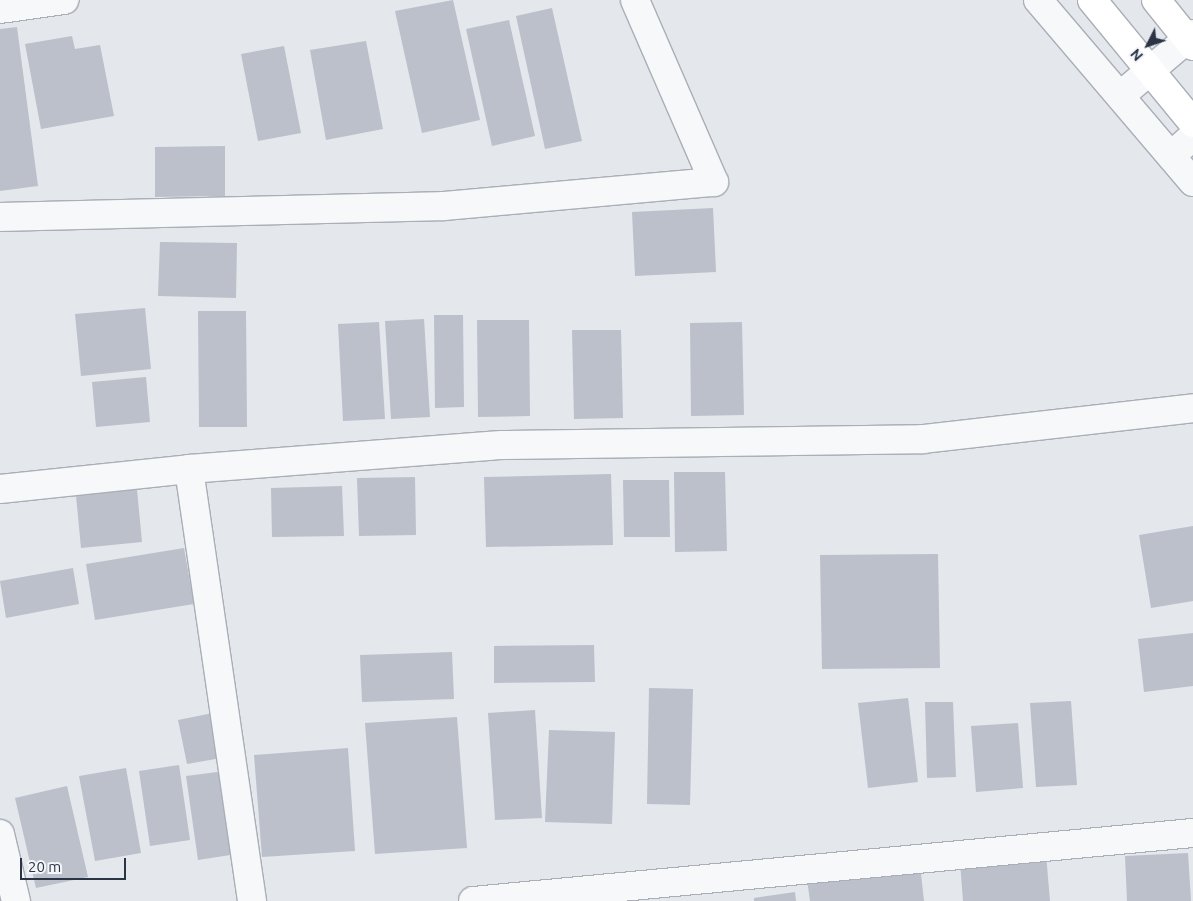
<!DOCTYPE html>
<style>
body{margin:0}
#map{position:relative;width:1193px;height:901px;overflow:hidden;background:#e4e7ec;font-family:Ubuntu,sans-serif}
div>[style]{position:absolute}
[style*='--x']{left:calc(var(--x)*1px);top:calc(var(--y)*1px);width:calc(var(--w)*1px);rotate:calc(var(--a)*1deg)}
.building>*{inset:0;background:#bbc0ca}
.roads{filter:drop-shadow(1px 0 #a9aeb7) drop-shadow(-1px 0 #a9aeb7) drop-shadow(0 1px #a9aeb7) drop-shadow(0 -1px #a9aeb7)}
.minor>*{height:28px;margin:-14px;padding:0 14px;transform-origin:14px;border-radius:14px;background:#f7f8fa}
.tertiary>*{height:28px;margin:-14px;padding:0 14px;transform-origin:14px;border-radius:14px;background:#f7f8fa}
.trunk>*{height:28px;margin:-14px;padding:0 14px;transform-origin:14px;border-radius:14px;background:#fff}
span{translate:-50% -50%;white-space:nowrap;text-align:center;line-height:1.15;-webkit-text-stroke:5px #f4f6f9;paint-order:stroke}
.north{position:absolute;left:1123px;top:20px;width:50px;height:50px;-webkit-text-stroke:4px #f4f6f9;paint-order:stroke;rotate:229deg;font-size:14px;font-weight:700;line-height:20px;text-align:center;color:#2b3445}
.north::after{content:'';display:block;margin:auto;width:18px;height:22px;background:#2b3445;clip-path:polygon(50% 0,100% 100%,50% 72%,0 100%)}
.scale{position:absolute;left:20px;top:858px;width:106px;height:22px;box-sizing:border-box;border:2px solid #2b3445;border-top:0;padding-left:6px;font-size:15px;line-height:18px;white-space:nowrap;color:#2b3445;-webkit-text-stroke:4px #f4f6f9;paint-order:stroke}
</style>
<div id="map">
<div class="building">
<i style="clip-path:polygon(453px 0,480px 120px,422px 133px,395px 11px)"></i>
<i style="clip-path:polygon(552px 8px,582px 141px,545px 149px,516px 16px)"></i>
<i style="clip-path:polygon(509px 20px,535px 136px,492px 146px,466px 29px)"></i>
<i style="clip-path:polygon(17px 27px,38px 186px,0 191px,0 29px)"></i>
<i style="clip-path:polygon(72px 36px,75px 49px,100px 45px,114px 116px,41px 129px,25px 44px)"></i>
<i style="clip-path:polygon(366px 41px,383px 129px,326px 140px,310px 50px)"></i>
<i style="clip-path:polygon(284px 46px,301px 133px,258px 141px,241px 54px)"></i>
<i style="clip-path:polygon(225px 146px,225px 196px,155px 197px,155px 147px)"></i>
<i style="clip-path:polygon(713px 208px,716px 272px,635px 276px,632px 212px)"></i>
<i style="clip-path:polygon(160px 242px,237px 243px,236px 298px,158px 296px)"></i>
<i style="clip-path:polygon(145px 308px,151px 369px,81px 376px,75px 314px)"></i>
<i style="clip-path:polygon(198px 311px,246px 311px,247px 427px,199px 427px)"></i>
<i style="clip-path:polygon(434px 315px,463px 315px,464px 407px,435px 408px)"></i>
<i style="clip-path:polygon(424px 319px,430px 417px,391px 419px,385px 321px)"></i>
<i style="clip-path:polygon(477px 320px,529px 320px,530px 416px,478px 417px)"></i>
<i style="clip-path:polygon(379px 322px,385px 419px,343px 421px,338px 324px)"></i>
<i style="clip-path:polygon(742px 322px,744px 415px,691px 416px,690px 323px)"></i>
<i style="clip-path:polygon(572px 330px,621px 330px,623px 418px,574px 419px)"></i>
<i style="clip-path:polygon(146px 377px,150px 422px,96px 427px,92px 382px)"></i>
<i style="clip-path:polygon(674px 472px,725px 472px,727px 551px,675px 552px)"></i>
<i style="clip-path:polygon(611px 474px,613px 545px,486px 547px,484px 477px)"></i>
<i style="clip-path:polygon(415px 477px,416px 535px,359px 536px,357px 478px)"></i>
<i style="clip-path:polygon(136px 479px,142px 542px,81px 548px,75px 485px)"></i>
<i style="clip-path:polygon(623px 480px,669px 480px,670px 537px,624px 537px)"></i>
<i style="clip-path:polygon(342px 486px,344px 536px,272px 537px,271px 488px)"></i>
<i style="clip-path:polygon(1193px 526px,1193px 601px,1151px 608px,1139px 535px)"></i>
<i style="clip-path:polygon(184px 548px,194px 604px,95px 620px,86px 564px)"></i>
<i style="clip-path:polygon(938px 554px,940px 668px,822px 669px,820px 555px)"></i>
<i style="clip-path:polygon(73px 568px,79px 604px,6px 618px,0 581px)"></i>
<i style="clip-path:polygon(1193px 633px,1193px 686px,1144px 692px,1138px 639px)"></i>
<i style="clip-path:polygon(594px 645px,595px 682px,494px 683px,494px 646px)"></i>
<i style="clip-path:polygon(452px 652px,454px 699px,362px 702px,360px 655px)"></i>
<i style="clip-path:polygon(649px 688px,693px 689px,690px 805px,647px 804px)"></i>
<i style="clip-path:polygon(908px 698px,918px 782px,868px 788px,858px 703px)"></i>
<i style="clip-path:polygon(1071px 701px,1077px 785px,1036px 787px,1030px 703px)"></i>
<i style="clip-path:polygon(925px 702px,953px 702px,956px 777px,927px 778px)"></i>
<i style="clip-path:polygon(535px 710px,542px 818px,495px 820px,488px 713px)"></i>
<i style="clip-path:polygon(218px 712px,227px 757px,187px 764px,178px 720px)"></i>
<i style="clip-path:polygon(457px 717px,467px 848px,375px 854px,365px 723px)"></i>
<i style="clip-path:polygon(1018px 723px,1023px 788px,976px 792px,971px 726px)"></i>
<i style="clip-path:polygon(549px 730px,615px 732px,612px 824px,545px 822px)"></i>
<i style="clip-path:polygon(348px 748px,355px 851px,262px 857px,254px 755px)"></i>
<i style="clip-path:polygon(179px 765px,190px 840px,150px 846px,139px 771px)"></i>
<i style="clip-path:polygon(126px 768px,141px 853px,95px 861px,79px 776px)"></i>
<i style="clip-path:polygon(225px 771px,237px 854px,198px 860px,186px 776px)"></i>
<i style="clip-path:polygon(67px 786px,88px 877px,36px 888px,15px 798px)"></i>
<i style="clip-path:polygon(1188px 853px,1191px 901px,1127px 901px,1125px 856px)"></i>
<i style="clip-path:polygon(1046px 854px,1050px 901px,963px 901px,960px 862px)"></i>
<i style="clip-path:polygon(920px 865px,924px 901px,810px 901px,807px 879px)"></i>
<i style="clip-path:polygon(795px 892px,796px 901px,754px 901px,754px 898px)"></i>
</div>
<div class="roads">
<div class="minor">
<i style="--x:0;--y:9;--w:65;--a:-8"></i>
<i style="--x:1120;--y:96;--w:96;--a:-40.3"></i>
<i style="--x:1171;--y:156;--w:30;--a:-42"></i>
<i style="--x:0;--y:217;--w:444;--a:-1.4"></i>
<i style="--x:444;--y:206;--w:271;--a:-5.1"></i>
<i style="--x:714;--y:182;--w:198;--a:-113.5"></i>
<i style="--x:189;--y:469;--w:437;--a:81.7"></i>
<i style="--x:0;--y:489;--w:190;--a:-6"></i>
<i style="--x:189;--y:469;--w:314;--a:-4.4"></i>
<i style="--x:502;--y:445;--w:421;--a:-0.8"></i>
<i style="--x:923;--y:439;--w:272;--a:-6.5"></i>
<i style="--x:0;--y:834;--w:69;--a:76.6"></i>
<i style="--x:473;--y:901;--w:723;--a:-5.4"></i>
</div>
<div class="tertiary">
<i style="--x:1038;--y:0;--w:239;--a:49.6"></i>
</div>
<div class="trunk">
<i style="--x:1092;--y:0;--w:159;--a:50.6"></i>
<i style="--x:1156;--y:0;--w:59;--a:51.2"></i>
</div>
</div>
<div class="north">N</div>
<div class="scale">20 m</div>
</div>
